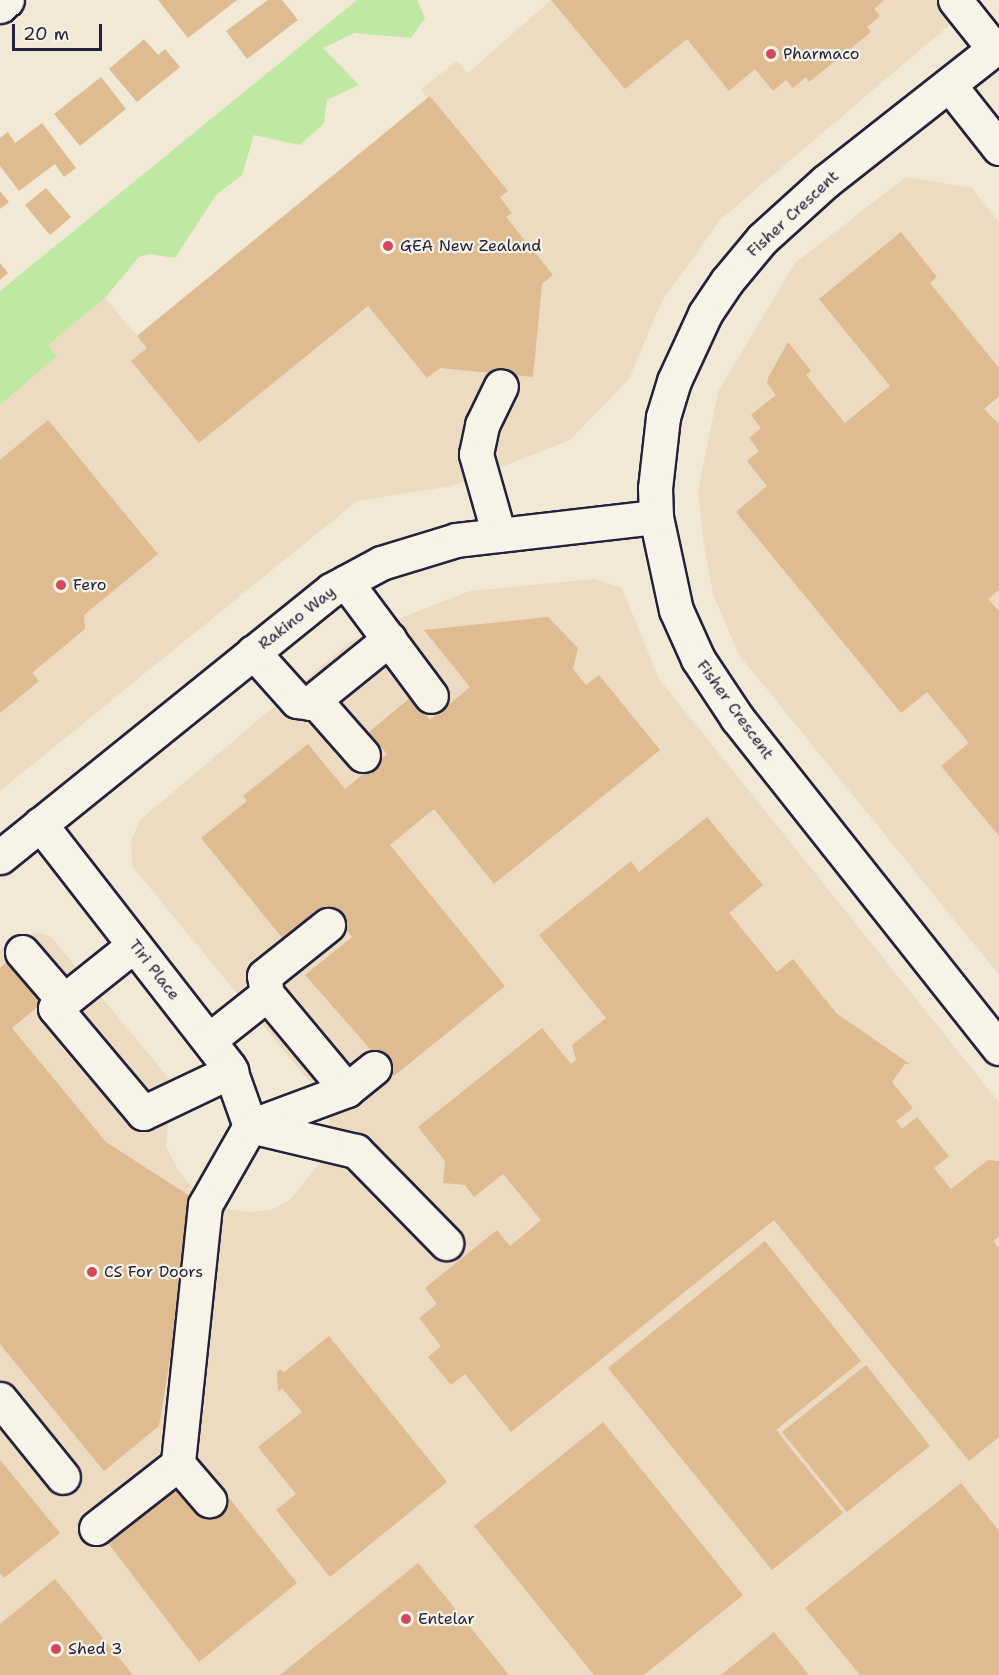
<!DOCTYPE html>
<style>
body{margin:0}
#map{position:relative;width:999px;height:1675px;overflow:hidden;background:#f2e8d6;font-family:"Shantell Sans",sans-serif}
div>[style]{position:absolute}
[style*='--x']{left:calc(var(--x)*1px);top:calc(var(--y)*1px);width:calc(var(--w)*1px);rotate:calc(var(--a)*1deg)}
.built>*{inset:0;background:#ecdac1}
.green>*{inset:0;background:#bfe8a3}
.building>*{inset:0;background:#debb90}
.roads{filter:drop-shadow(2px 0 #22223b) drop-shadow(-2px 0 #22223b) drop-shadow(0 2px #22223b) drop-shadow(0 -2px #22223b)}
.minor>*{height:33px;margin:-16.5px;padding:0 16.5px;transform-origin:16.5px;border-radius:16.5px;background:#f7f3e8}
.dots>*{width:16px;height:16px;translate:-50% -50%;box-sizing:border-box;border:3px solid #f7f3e8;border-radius:50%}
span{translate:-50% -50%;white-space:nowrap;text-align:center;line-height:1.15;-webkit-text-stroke:4.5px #f7f3e8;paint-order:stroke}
.poi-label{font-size:16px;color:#22223b}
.left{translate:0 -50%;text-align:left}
.street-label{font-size:16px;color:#22223b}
.scale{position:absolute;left:12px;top:24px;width:90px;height:27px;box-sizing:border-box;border:3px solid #22223b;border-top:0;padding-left:8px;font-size:18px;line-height:21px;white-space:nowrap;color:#22223b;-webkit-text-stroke:4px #f7f3e8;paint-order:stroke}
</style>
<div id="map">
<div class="built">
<i style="clip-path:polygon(551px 0,979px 0,721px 219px,662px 301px,629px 379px,570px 440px,452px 486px,357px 501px,0 791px,0 405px,57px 356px,48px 345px,105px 298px,137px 336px,427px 98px,421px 89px,457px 61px,468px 73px)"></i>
<i style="clip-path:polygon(906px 177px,972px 188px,999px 222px,999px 975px,739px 655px,713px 594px,704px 546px,698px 491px,718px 392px,795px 263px)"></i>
<i style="clip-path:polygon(595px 579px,622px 588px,659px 679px,999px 1102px,999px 1675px,0 1675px,0 950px,22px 935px,39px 933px,51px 937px,172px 1082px,166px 1147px,179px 1171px,196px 1192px,220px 1208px,249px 1212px,271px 1210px,291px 1199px,322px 1160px,332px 1109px,132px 866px,131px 842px,139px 821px,350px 642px,393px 621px,470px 591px)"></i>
</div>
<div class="green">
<i style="clip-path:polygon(357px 0,417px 0,425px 18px,411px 38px,355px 33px,323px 48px,359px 85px,327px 100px,324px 123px,300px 145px,254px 135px,242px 175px,216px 195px,175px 258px,149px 254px,139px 257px,105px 298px,48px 345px,57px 356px,0 405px,0 291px)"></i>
</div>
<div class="building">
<i style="clip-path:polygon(158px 0,237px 0,188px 38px)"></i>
<i style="clip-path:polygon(268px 0,282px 0,298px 20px,247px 59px,226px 31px)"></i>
<i style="clip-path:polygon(551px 0,884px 0,874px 9px,880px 16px,867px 27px,871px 32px,809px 82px,806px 77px,793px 88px,786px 80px,773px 91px,755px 69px,729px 91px,687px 39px,625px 89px)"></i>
<i style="clip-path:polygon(144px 39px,158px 55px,165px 49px,180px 67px,137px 102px,109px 69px)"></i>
<i style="clip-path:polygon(101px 77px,126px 109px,80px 146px,54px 114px)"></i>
<i style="clip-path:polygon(430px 96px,508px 191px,500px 197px,512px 213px,506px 217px,553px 275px,542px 284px,533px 377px,440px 368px,427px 378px,368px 306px,199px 443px,131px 361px,147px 348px,137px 336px)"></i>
<i style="clip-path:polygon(42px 123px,76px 168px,64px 177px,55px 164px,19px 191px,0 166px,0 138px,8px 132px,15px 143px)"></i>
<i style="clip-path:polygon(46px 188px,71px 217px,50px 235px,25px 205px)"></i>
<i style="clip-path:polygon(0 191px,9px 202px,0 209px)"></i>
<i style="clip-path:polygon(901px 232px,937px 277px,930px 283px,999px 368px,999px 396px,984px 409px,999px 424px,999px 590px,988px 599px,999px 611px,999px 836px,941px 766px,969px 743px,927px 692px,901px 713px,736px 512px,767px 486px,747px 461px,759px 451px,749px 438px,761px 428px,751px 415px,776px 395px,767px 383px,768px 378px,788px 342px,811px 371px,806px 375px,845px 423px,890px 386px,819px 299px)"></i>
<i style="clip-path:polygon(0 263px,8px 273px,0 280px)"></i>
<i style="clip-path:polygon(48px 420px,158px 554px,84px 615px,85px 629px,32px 673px,39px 681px,0 713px,0 460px)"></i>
<i style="clip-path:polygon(548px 617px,578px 648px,573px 669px,586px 685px,599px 675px,660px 750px,494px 884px,434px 809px,390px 845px,505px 986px,394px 1076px,305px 975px,352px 937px,327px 905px,284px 940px,201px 838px,247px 801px,243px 796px,308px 744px,345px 789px,387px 754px,369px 732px,411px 697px,430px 720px,470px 687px,424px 630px)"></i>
<i style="clip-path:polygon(707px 817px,763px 885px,729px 913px,777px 972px,793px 959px,836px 1013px,910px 1064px,905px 1064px,892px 1082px,913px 1108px,896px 1121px,902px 1129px,917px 1117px,949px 1156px,934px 1168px,951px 1189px,988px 1160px,999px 1161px,999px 1236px,993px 1241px,999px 1248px,999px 1437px,969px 1461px,774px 1220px,511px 1432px,465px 1374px,451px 1385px,428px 1357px,441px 1346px,419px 1318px,437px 1304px,425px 1288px,497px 1230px,510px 1246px,541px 1220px,503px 1174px,474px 1197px,465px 1185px,443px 1183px,445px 1161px,418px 1127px,542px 1028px,571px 1064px,576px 1060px,572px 1045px,606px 1018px,539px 935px,631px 861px,639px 872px)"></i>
<i style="clip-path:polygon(14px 957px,48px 998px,12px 1028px,106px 1142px,196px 1200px,159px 1426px,104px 1471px,0 1344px,0 968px)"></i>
<i style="clip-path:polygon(765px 1241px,861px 1361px,776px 1430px,843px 1513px,772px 1570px,608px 1368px)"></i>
<i style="clip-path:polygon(329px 1336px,447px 1482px,330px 1577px,276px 1510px,296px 1494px,258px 1447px,302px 1412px,282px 1388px,278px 1392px,277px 1372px,281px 1369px,283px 1373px)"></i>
<i style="clip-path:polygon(866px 1365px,930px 1446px,847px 1512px,782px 1432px)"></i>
<i style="clip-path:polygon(603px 1422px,743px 1595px,644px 1675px,594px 1675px,474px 1526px)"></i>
<i style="clip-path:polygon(0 1460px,60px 1533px,4px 1578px,0 1573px)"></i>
<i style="clip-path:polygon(961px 1483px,999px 1531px,999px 1675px,860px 1675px,805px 1608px)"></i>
<i style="clip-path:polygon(182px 1484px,207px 1515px,229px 1498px,297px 1583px,199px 1662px,108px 1543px)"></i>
<i style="clip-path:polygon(418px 1563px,509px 1675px,280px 1675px)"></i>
<i style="clip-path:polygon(55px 1579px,133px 1675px,0 1675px,0 1624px)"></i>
<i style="clip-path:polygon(774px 1632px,809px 1675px,721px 1675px)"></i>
</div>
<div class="roads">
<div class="minor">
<i style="--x:955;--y:0;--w:63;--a:51.5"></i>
<i style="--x:0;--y:6;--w:9;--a:-41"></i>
<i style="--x:999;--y:45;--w:220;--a:141.8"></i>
<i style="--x:826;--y:181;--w:86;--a:137.8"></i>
<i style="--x:762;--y:239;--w:55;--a:129.8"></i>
<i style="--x:727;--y:281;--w:40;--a:124"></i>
<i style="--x:705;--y:314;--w:74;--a:114.8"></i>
<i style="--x:674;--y:381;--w:38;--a:107"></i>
<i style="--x:663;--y:417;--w:71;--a:96.4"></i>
<i style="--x:655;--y:488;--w:29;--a:88"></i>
<i style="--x:656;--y:517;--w:95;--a:77.9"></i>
<i style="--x:676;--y:610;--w:54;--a:65.8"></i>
<i style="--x:698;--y:659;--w:71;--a:56.5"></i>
<i style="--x:737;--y:718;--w:421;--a:51.6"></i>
<i style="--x:950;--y:86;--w:79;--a:51.7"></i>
<i style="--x:499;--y:535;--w:84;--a:-105.9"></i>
<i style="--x:476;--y:454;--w:30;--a:-78"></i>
<i style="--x:482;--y:425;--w:43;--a:-64"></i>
<i style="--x:346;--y:582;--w:142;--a:53.3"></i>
<i style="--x:253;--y:652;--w:66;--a:48.1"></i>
<i style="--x:297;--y:701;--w:21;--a:8"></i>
<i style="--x:318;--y:704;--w:68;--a:48.6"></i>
<i style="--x:310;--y:703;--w:102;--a:-39"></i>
<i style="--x:40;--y:824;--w:308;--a:52.1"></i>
<i style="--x:229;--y:1067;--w:63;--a:70.4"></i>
<i style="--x:250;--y:1126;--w:91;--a:119.7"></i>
<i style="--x:205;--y:1205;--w:260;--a:96"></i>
<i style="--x:178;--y:1464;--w:104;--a:142"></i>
<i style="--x:0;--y:857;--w:425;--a:-38.9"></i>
<i style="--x:331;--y:590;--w:57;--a:-28.4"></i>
<i style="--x:381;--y:563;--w:78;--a:-17"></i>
<i style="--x:456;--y:540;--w:201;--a:-6.6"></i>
<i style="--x:134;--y:945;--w:101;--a:141.4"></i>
<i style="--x:55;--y:1008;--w:137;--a:50"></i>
<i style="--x:143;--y:1113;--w:98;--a:-25.5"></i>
<i style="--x:22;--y:952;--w:65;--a:49.4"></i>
<i style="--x:267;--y:994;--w:125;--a:50.2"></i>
<i style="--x:209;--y:1040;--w:74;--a:-38.4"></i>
<i style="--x:267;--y:994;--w:18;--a:-99"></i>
<i style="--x:264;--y:976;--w:82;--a:-38.6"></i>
<i style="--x:374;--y:1068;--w:35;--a:141"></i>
<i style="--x:347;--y:1090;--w:103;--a:159.6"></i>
<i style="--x:250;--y:1126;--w:109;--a:13.3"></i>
<i style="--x:356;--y:1151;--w:129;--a:45.6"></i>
<i style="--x:0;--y:1399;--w:100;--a:51.1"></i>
<i style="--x:178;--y:1464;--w:48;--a:49.3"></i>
</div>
</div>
<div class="dots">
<i style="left:771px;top:54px;background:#d1495b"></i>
<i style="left:388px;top:246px;background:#d1495b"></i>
<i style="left:61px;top:585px;background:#d1495b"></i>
<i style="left:92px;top:1272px;background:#d1495b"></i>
<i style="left:406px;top:1619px;background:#d1495b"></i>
<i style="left:56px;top:1649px;background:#d1495b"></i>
</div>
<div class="poi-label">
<span class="left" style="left:783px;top:54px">Pharmaco</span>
<span class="left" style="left:400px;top:246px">GEA New Zealand</span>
<span class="left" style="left:73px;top:585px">Fero</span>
<span class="left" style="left:104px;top:1272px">CS For Doors</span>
<span class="left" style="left:418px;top:1619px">Entelar</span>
<span class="left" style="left:68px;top:1649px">Shed 3</span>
</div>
<div class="street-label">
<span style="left:793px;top:214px;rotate:-43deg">Fisher Crescent</span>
<span style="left:297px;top:618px;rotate:-38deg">Rakino Way</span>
<span style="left:735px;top:710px;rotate:54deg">Fisher Crescent</span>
<span style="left:154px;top:970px;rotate:52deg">Tiri Place</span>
</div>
<div class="scale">20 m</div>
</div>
